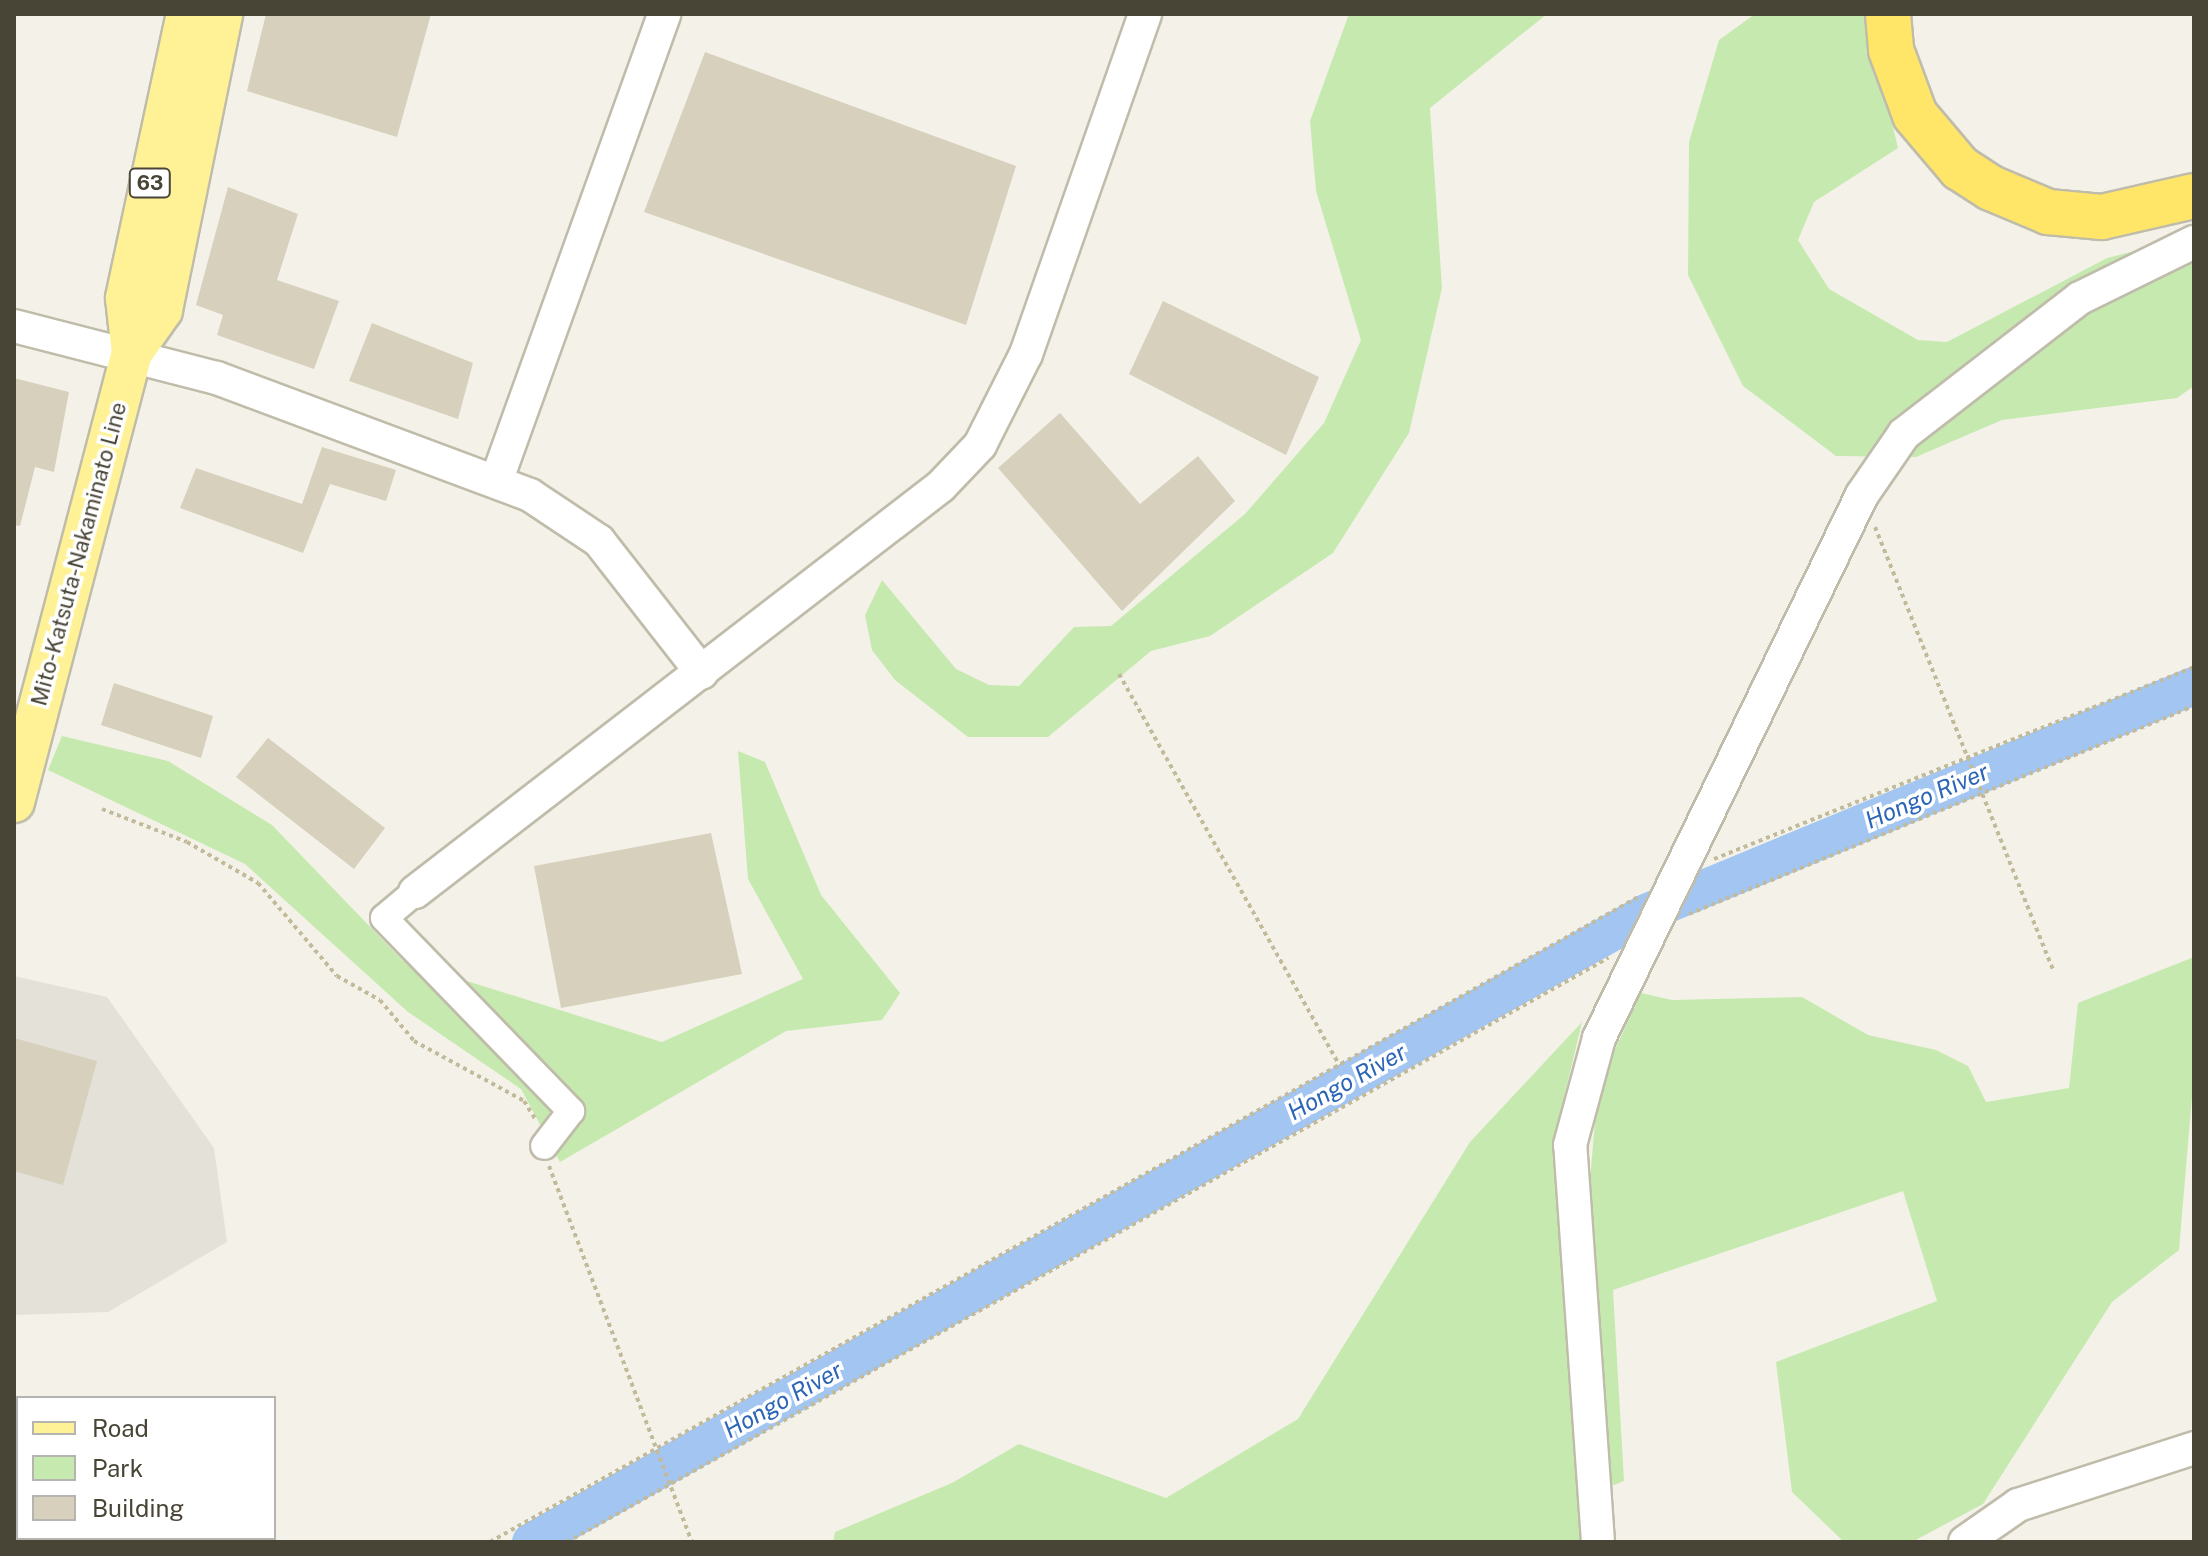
<!DOCTYPE html>
<style>
body{margin:0}
#map{position:relative;width:2208px;height:1556px;overflow:hidden;background:#f4f2e8;font-family:"Public Sans",sans-serif}
div>[style]{position:absolute}
[style*='--x']{left:calc(var(--x)*1px);top:calc(var(--y)*1px);width:calc(var(--w)*1px);rotate:calc(var(--a)*1deg)}
.industrial>*{inset:0;background:#e4e1d9}
.green>*{inset:0;background:#c6e9b0}
.river>*{height:38px;margin:-19px;padding:0 19px;transform-origin:19px;border-radius:19px;background:#a3c5f2}
.building>*{inset:0;background:#d6d0bd}
.path>*{height:4px;margin-top:-2px;transform-origin:0;background:repeating-linear-gradient(90deg,#c2bb9b 0 4px,transparent 0 8px)}
.roads{filter:drop-shadow(2px 0 #c0bcaa) drop-shadow(-2px 0 #c0bcaa) drop-shadow(0 2px #c0bcaa) drop-shadow(0 -2px #c0bcaa)}
.minor>*{height:26px;margin:-13px;padding:0 13px;transform-origin:13px;border-radius:13px;background:#fff}
.tertiary>*{height:32px;margin:-16px;padding:0 16px;transform-origin:16px;border-radius:16px;background:#fff}
.primary>*{height:40px;margin:-20px;padding:0 20px;transform-origin:20px;border-radius:20px;background:#fff296}
.motorway>*{height:44px;margin:-22px;padding:0 22px;transform-origin:22px;border-radius:22px;background:#ffe668}
span{translate:-50% -50%;white-space:nowrap;text-align:center;line-height:1.15;-webkit-text-stroke:7px #fff;paint-order:stroke}
.shield-label span{padding:2px 6px;background:#fff;border:2px solid;border-radius:6px;-webkit-text-stroke-width:0}
.shield-label{font-size:20px;color:#484436;font-weight:700}
.street-label{font-size:22px;color:#484436}
.water-label{font-size:24px;color:#2c65b7;font-style:italic}
.frame{position:absolute;inset:0;border:16px solid #484436;pointer-events:none}
.legend{position:absolute;left:16px;top:1396px;width:260px;height:144px;box-sizing:border-box;background:#fff;border:2px solid #b6b4af;margin:0;padding:10px 14px;list-style:none;font-size:24px;color:#484436}
.legend li{display:flex;align-items:center;gap:16px;height:40px}
.legend b{width:40px;border:2px solid #b6b4af}
</style>
<div id="map">
<div class="industrial">
<i style="clip-path:polygon(14px 976px,107px 997px,214px 1148px,227px 1242px,108px 1312px,14px 1315px)"></i>
</div>
<div class="green">
<i style="clip-path:polygon(1349px 14px,1547px 14px,1430px 108px,1442px 288px,1409px 433px,1333px 553px,1210px 636px,1151px 651px,1048px 737px,968px 737px,895px 680px,872px 650px,865px 615px,882px 580px,956px 669px,989px 685px,1019px 686px,1074px 627px,1111px 626px,1245px 514px,1324px 423px,1361px 340px,1316px 191px,1310px 121px)"></i>
<i style="clip-path:polygon(1755px 14px,1866px 14px,1898px 148px,1814px 202px,1798px 240px,1829px 289px,1918px 340px,1947px 342px,2107px 258px,2194px 236px,2194px 386px,2177px 398px,2002px 420px,1916px 457px,1836px 456px,1743px 386px,1688px 275px,1689px 142px,1719px 40px)"></i>
<i style="clip-path:polygon(62px 736px,168px 761px,272px 825px,403px 961px,662px 1042px,803px 979px,748px 879px,738px 751px,765px 762px,821px 895px,900px 993px,882px 1020px,786px 1031px,560px 1162px,521px 1089px,408px 1012px,245px 864px,48px 770px)"></i>
<i style="clip-path:polygon(2194px 957px,2194px 1073px,2179px 1250px,2112px 1302px,1983px 1504px,1912px 1542px,1844px 1542px,1792px 1492px,1776px 1362px,1937px 1301px,1903px 1191px,1613px 1290px,1624px 1481px,1606px 1488px,1588px 1204px,1595px 1121px,1611px 1058px,1641px 993px,1672px 1000px,1802px 997px,1868px 1035px,1936px 1050px,1968px 1066px,1986px 1102px,2069px 1088px,2078px 1003px)"></i>
<i style="clip-path:polygon(1582px 1022px,1555px 1135px,1587px 1493px,1584px 1542px,833px 1542px,835px 1532px,952px 1483px,1019px 1444px,1166px 1498px,1298px 1419px,1470px 1142px)"></i>
</div>
<div class="river">
<i style="--x:531;--y:1542;--w:1282;--a:-29.42"></i>
<i style="--x:1648;--y:912;--w:591;--a:-22.49"></i>
</div>
<div class="building">
<i style="clip-path:polygon(266px 14px,431px 14px,397px 137px,247px 91px)"></i>
<i style="clip-path:polygon(705px 52px,1016px 166px,966px 325px,644px 212px)"></i>
<i style="clip-path:polygon(228px 187px,298px 214px,277px 280px,339px 301px,314px 369px,217px 335px,223px 315px,196px 305px)"></i>
<i style="clip-path:polygon(1163px 301px,1319px 377px,1286px 455px,1129px 374px)"></i>
<i style="clip-path:polygon(372px 323px,473px 363px,458px 419px,349px 381px)"></i>
<i style="clip-path:polygon(14px 378px,69px 392px,54px 472px,35px 467px,20px 526px,14px 525px)"></i>
<i style="clip-path:polygon(1060px 413px,1140px 504px,1198px 456px,1235px 501px,1122px 611px,998px 468px)"></i>
<i style="clip-path:polygon(322px 447px,396px 470px,386px 501px,330px 484px,303px 553px,180px 508px,196px 468px,302px 504px)"></i>
<i style="clip-path:polygon(114px 683px,213px 716px,201px 758px,101px 725px)"></i>
<i style="clip-path:polygon(268px 738px,385px 828px,354px 869px,236px 777px)"></i>
<i style="clip-path:polygon(711px 833px,742px 974px,561px 1008px,534px 866px)"></i>
<i style="clip-path:polygon(14px 1038px,97px 1061px,63px 1185px,14px 1171px)"></i>
</div>
<div class="path">
<i style="--x:1875;--y:527;--w:477;--a:68.1"></i>
<i style="--x:1119;--y:674;--w:449;--a:60.6"></i>
<i style="--x:102;--y:809;--w:91;--a:21.2"></i>
<i style="--x:187;--y:842;--w:82;--a:30"></i>
<i style="--x:258;--y:883;--w:122;--a:49.7"></i>
<i style="--x:337;--y:976;--w:49;--a:29.2"></i>
<i style="--x:380;--y:1000;--w:53;--a:50.3"></i>
<i style="--x:414;--y:1041;--w:125;--a:28.6"></i>
<i style="--x:524;--y:1101;--w:22;--a:58"></i>
<i style="--x:1714;--y:859;--w:517;--a:-21.8"></i>
<i style="--x:1689;--y:914;--w:546;--a:-22.39"></i>
<i style="--x:549;--y:1166;--w:402;--a:69.2"></i>
<i style="--x:490;--y:1542;--w:1317;--a:-29.33"></i>
<i style="--x:567;--y:1542;--w:1194;--a:-29.29"></i>
</div>
<div class="roads">
<div class="minor">
<i style="--x:415;--y:892;--w:40;--a:140"></i>
<i style="--x:384;--y:918;--w:269;--a:45.9"></i>
<i style="--x:571;--y:1111;--w:44;--a:127.6"></i>
</div>
<div class="tertiary">
<i style="--x:14;--y:326;--w:210;--a:14.4"></i>
<i style="--x:217;--y:378;--w:334;--a:20.5"></i>
<i style="--x:530;--y:495;--w:83;--a:33.7"></i>
<i style="--x:599;--y:541;--w:167;--a:52"></i>
<i style="--x:497;--y:479;--w:494;--a:-70.2"></i>
<i style="--x:415;--y:892;--w:664;--a:-37.66"></i>
<i style="--x:941;--y:486;--w:57;--a:-46.4"></i>
<i style="--x:980;--y:445;--w:102;--a:-63.2"></i>
<i style="--x:1026;--y:354;--w:360;--a:-70.7"></i>
<i style="--x:1598;--y:1542;--w:398;--a:-94"></i>
<i style="--x:1570;--y:1145;--w:111;--a:-74.8"></i>
<i style="--x:1599;--y:1038;--w:603;--a:-64.16"></i>
<i style="--x:1862;--y:495;--w:74;--a:-55.5"></i>
<i style="--x:1904;--y:434;--w:222;--a:-37.7"></i>
<i style="--x:2080;--y:298;--w:127;--a:-26.2"></i>
<i style="--x:1965;--y:1542;--w:65;--a:-34.9"></i>
<i style="--x:2018;--y:1505;--w:185;--a:-17.9"></i>
</div>
<div class="primary">
<i style="--x:132;--y:353;--w:55;--a:-96.2"></i>
<i style="--x:126;--y:298;--w:290;--a:-77.9"></i>
<i style="--x:14;--y:802;--w:464;--a:-75.3"></i>
<i style="--x:132;--y:353;--w:52;--a:-55.1"></i>
<i style="--x:162;--y:310;--w:302;--a:-78.5"></i>
</div>
<div class="motorway">
<i style="--x:1888;--y:14;--w:36;--a:85"></i>
<i style="--x:1891;--y:50;--w:69;--a:69.7"></i>
<i style="--x:1915;--y:115;--w:70;--a:49.7"></i>
<i style="--x:1960;--y:168;--w:37;--a:33"></i>
<i style="--x:1991;--y:188;--w:62;--a:22.8"></i>
<i style="--x:2048;--y:212;--w:54;--a:5.3"></i>
<i style="--x:2102;--y:217;--w:94;--a:-12.9"></i>
</div>
</div>
<div class="shield-label">
<span style="left:150px;top:183px">63</span>
</div>
<div class="street-label">
<span style="left:79px;top:554px;rotate:-75deg">Mito-Katsuta-Nakaminato Line</span>
</div>
<div class="water-label">
<span style="left:1927px;top:796px;rotate:-23deg">Hongo River</span>
<span style="left:1347px;top:1082px;rotate:-29deg">Hongo River</span>
<span style="left:783px;top:1400px;rotate:-29deg">Hongo River</span>
</div>
<div class="frame"></div>
<ul class="legend">
<li><b style="height:10px;background:#fff296"></b>Road</li>
<li><b style="height:22px;background:#c6e9b0"></b>Park</li>
<li><b style="height:22px;background:#d6d0bd"></b>Building</li>
</ul>
</div>
